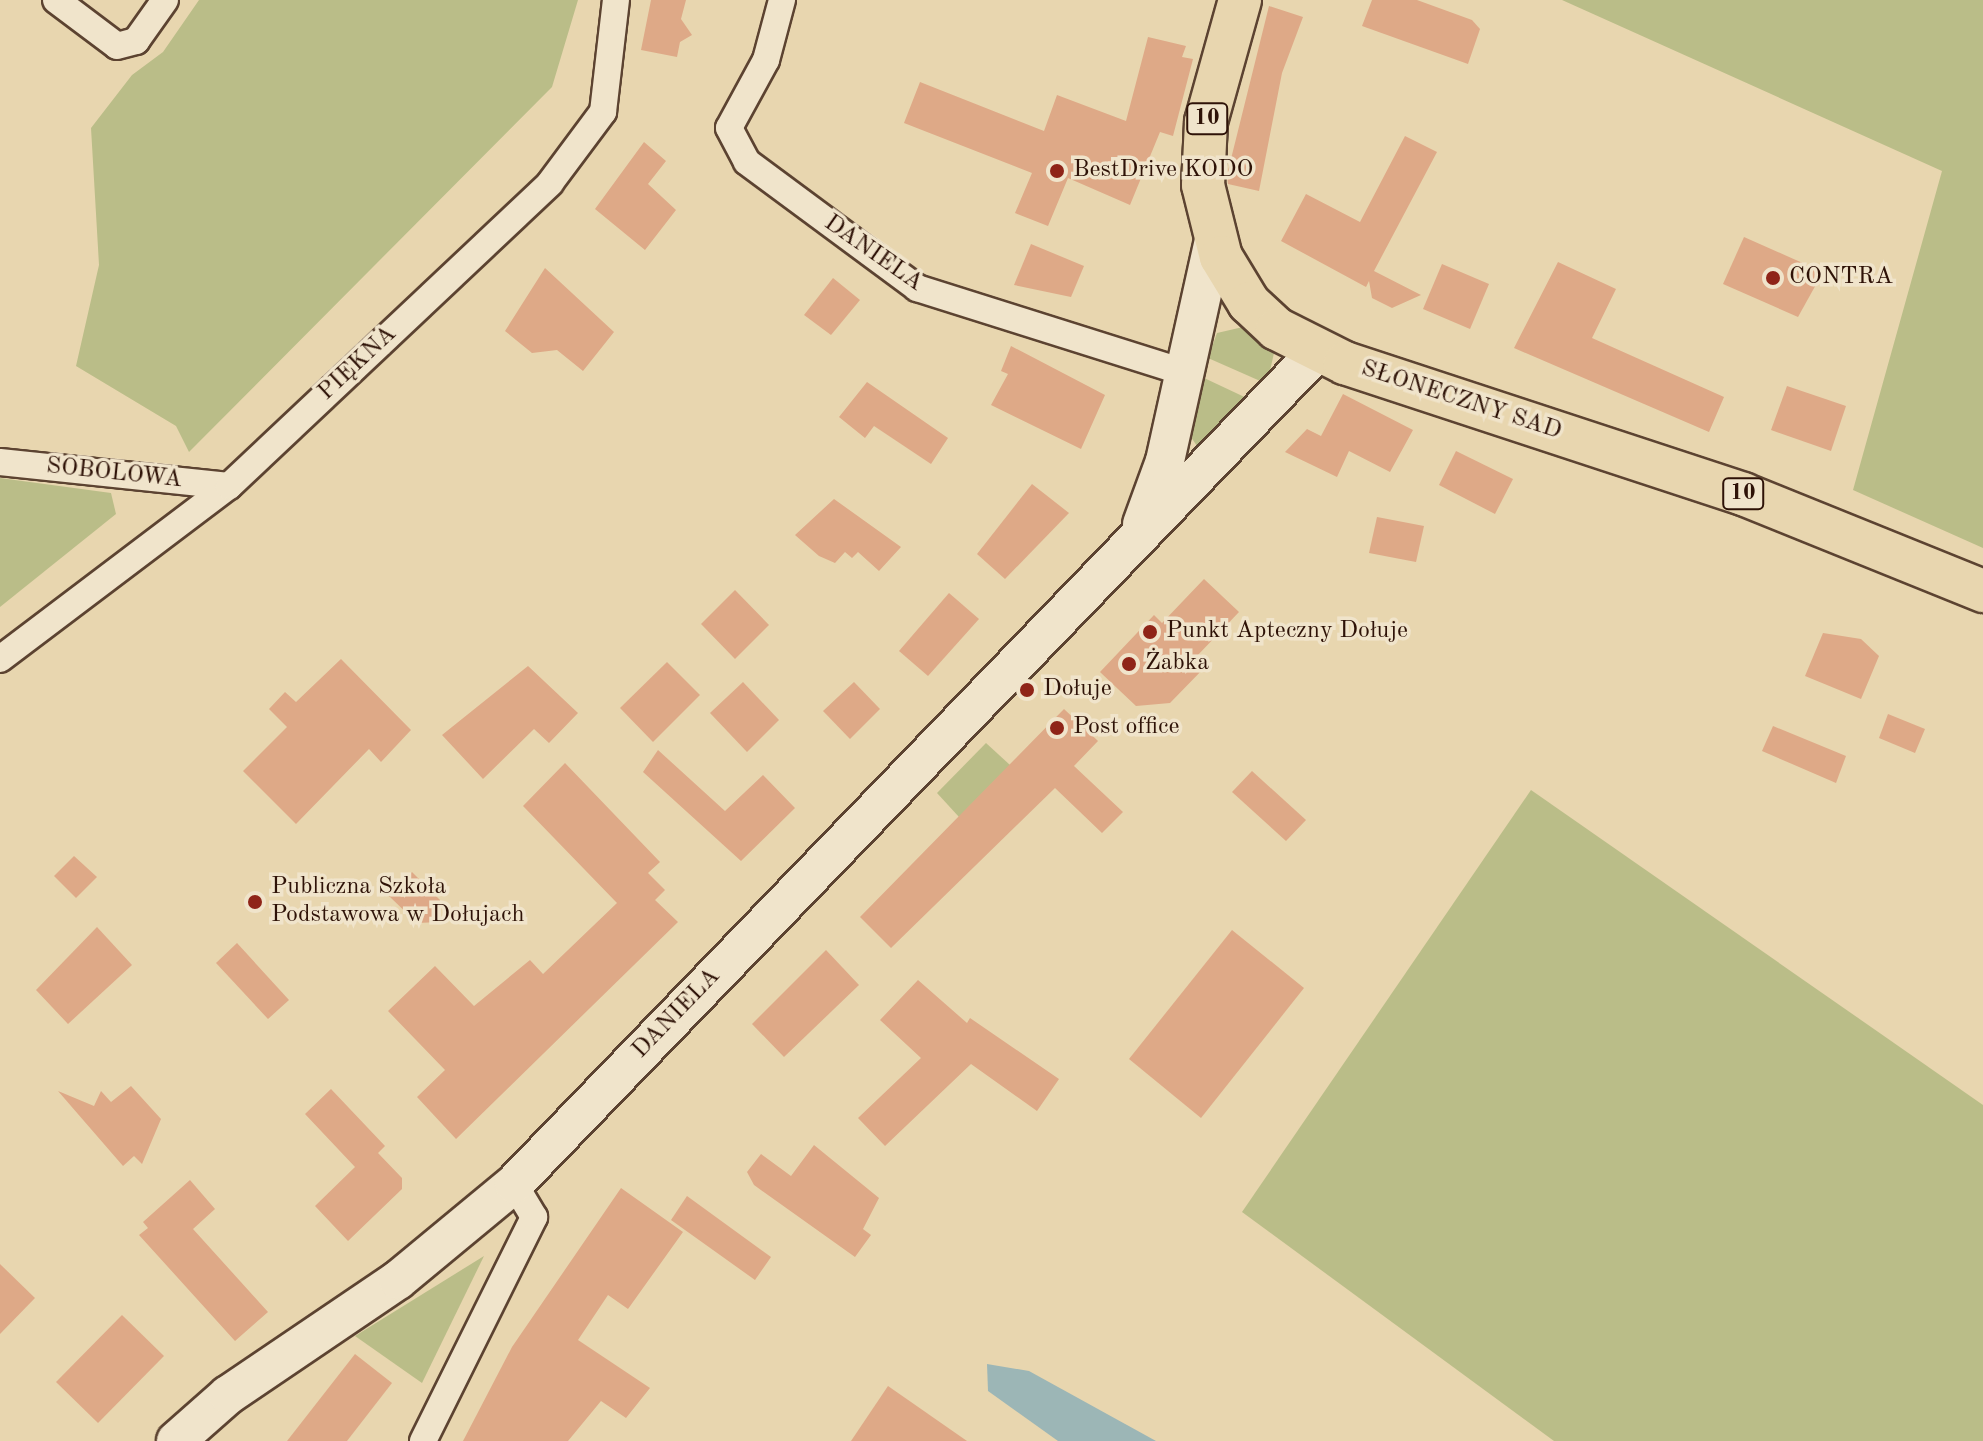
<!DOCTYPE html>
<meta charset="utf-8">
<style>
body{margin:0}
#map{position:relative;width:1983px;height:1441px;overflow:hidden;background:#e8d6af;font-family:"Old Standard TT",serif}
div>[style]{position:absolute}
[style*='--x']{left:calc(var(--x)*1px);top:calc(var(--y)*1px);width:calc(var(--w)*1px);rotate:calc(var(--a)*1deg)}
.green>*{inset:0;background:#babd88}
.water>*{inset:0;background:#9cb6b6}
.building>*{inset:0;background:#dea987}
.roads{filter:drop-shadow(2px 0 #5c4331) drop-shadow(-2px 0 #5c4331) drop-shadow(0 2px #5c4331) drop-shadow(0 -2px #5c4331)}
.street>*{height:26px;margin:-13px;padding:0 13px;transform-origin:13px;border-radius:13px;background:#f0e4cb}
.secondary>*{height:38px;margin:-19px;padding:0 19px;transform-origin:19px;border-radius:19px;background:#f0e4cb}
.primary>*{height:42px;margin:-21px;padding:0 21px;transform-origin:21px;border-radius:21px;background:#e8d6af}
.dots>*{width:22px;height:22px;translate:-50% -50%;box-sizing:border-box;border:4px solid #f0e4cb;border-radius:50%}
span{translate:-50% -50%;white-space:nowrap;text-align:center;line-height:1.15;-webkit-text-stroke:7px #f0e4cb;paint-order:stroke}
.shield-label span{padding:2px 6px;background:#f0e4cb;border:2px solid;border-radius:6px;-webkit-text-stroke-width:0}
.shield-label{font-size:22px;color:#2e1207;font-weight:700}
.poi-label{font-size:24px;color:#2e1207}
.left{translate:0 -50%;text-align:left}
.street-label{font-size:24px;color:#2e1207}
</style>
<div id="map">
<div class="green">
<i style="clip-path:polygon(199px 0,578px 0,552px 87px,189px 452px,176px 426px,76px 366px,99px 265px,91px 128px,132px 75px,163px 52px)"></i>
<i style="clip-path:polygon(1562px 0,1983px 0,1983px 548px,1853px 490px,1942px 171px)"></i>
<i style="clip-path:polygon(1243px 327px,1274px 353px,1267px 384px,1208px 358px,1217px 333px)"></i>
<i style="clip-path:polygon(1202px 377px,1253px 401px,1201px 452px,1189px 434px)"></i>
<i style="clip-path:polygon(0 478px,111px 493px,116px 514px,0 607px)"></i>
<i style="clip-path:polygon(986px 743px,1010px 765px,959px 817px,937px 793px)"></i>
<i style="clip-path:polygon(1531px 790px,1983px 1105px,1983px 1441px,1554px 1441px,1242px 1212px)"></i>
<i style="clip-path:polygon(484px 1256px,422px 1383px,355px 1336px)"></i>
</div>
<div class="water">
<i style="clip-path:polygon(987px 1364px,1029px 1371px,1156px 1441px,1058px 1441px,988px 1391px)"></i>
</div>
<div class="building">
<i style="clip-path:polygon(651px 0,686px 0,681px 19px,692px 35px,680px 42px,677px 57px,641px 50px)"></i>
<i style="clip-path:polygon(1372px 0,1417px 0,1472px 20px,1480px 29px,1468px 64px,1362px 26px)"></i>
<i style="clip-path:polygon(1269px 6px,1303px 17px,1282px 73px,1259px 191px,1228px 184px,1227px 175px)"></i>
<i style="clip-path:polygon(1148px 37px,1186px 46px,1182px 57px,1193px 59px,1173px 136px,1160px 132px,1130px 205px,1068px 178px,1048px 226px,1015px 213px,1032px 173px,904px 123px,920px 82px,1044px 131px,1057px 95px,1126px 121px)"></i>
<i style="clip-path:polygon(1405px 136px,1437px 152px,1374px 271px,1421px 295px,1392px 308px,1372px 298px,1369px 281px,1366px 287px,1281px 241px,1306px 194px,1360px 222px)"></i>
<i style="clip-path:polygon(644px 142px,666px 161px,648px 184px,676px 210px,645px 250px,595px 209px)"></i>
<i style="clip-path:polygon(1744px 237px,1823px 272px,1798px 317px,1723px 284px)"></i>
<i style="clip-path:polygon(1031px 244px,1084px 266px,1071px 297px,1014px 285px)"></i>
<i style="clip-path:polygon(1558px 262px,1616px 289px,1592px 338px,1724px 397px,1709px 432px,1514px 348px)"></i>
<i style="clip-path:polygon(1442px 264px,1489px 284px,1470px 329px,1423px 309px)"></i>
<i style="clip-path:polygon(545px 268px,614px 332px,583px 371px,557px 350px,532px 353px,505px 331px)"></i>
<i style="clip-path:polygon(833px 278px,860px 300px,831px 335px,804px 315px)"></i>
<i style="clip-path:polygon(1011px 346px,1105px 395px,1081px 449px,991px 405px,1008px 374px,1001px 371px)"></i>
<i style="clip-path:polygon(867px 382px,948px 438px,931px 464px,874px 426px,865px 438px,839px 417px)"></i>
<i style="clip-path:polygon(1787px 386px,1846px 406px,1831px 451px,1771px 430px)"></i>
<i style="clip-path:polygon(1343px 394px,1413px 430px,1390px 472px,1349px 451px,1337px 477px,1285px 452px,1307px 429px,1321px 436px)"></i>
<i style="clip-path:polygon(1456px 451px,1513px 479px,1495px 514px,1439px 485px)"></i>
<i style="clip-path:polygon(1032px 484px,1069px 513px,1005px 579px,977px 554px)"></i>
<i style="clip-path:polygon(834px 499px,901px 547px,879px 571px,858px 552px,852px 558px,845px 552px,835px 563px,819px 556px,795px 535px)"></i>
<i style="clip-path:polygon(1377px 517px,1424px 526px,1416px 562px,1369px 553px)"></i>
<i style="clip-path:polygon(1204px 579px,1239px 612px,1197px 656px,1207px 665px,1170px 703px,1136px 706px,1100px 672px,1154px 615px,1162px 623px)"></i>
<i style="clip-path:polygon(735px 590px,769px 625px,735px 659px,701px 624px)"></i>
<i style="clip-path:polygon(949px 593px,979px 619px,928px 676px,899px 651px)"></i>
<i style="clip-path:polygon(1823px 633px,1861px 639px,1879px 656px,1861px 699px,1805px 676px)"></i>
<i style="clip-path:polygon(341px 659px,411px 730px,381px 762px,369px 749px,296px 824px,243px 771px,287px 727px,269px 709px,285px 692px,296px 702px)"></i>
<i style="clip-path:polygon(667px 662px,700px 695px,653px 742px,620px 708px)"></i>
<i style="clip-path:polygon(528px 666px,578px 713px,549px 743px,534px 729px,483px 779px,442px 735px)"></i>
<i style="clip-path:polygon(743px 682px,779px 720px,747px 752px,710px 713px)"></i>
<i style="clip-path:polygon(854px 682px,880px 709px,850px 739px,823px 711px)"></i>
<i style="clip-path:polygon(1064px 709px,1098px 741px,1074px 766px,1123px 812px,1102px 833px,1055px 788px,891px 948px,860px 917px)"></i>
<i style="clip-path:polygon(1888px 714px,1925px 729px,1915px 753px,1879px 738px)"></i>
<i style="clip-path:polygon(1773px 726px,1846px 756px,1836px 783px,1762px 751px)"></i>
<i style="clip-path:polygon(658px 750px,725px 811px,763px 775px,795px 808px,741px 861px,643px 772px)"></i>
<i style="clip-path:polygon(565px 763px,660px 862px,648px 873px,665px 890px,655px 900px,678px 922px,456px 1139px,417px 1097px,445px 1070px,388px 1011px,435px 966px,474px 1006px,530px 960px,543px 974px,617px 903px,523px 806px)"></i>
<i style="clip-path:polygon(1252px 771px,1306px 820px,1286px 841px,1232px 792px)"></i>
<i style="clip-path:polygon(74px 856px,97px 877px,76px 898px,54px 876px)"></i>
<i style="clip-path:polygon(412px 872px,440px 900px,440px 922px,417px 923px,389px 896px)"></i>
<i style="clip-path:polygon(97px 927px,132px 965px,68px 1024px,36px 990px)"></i>
<i style="clip-path:polygon(1232px 930px,1304px 988px,1201px 1118px,1129px 1059px)"></i>
<i style="clip-path:polygon(237px 943px,289px 1000px,268px 1019px,216px 963px)"></i>
<i style="clip-path:polygon(826px 950px,859px 985px,784px 1057px,752px 1024px)"></i>
<i style="clip-path:polygon(918px 980px,967px 1023px,970px 1018px,1059px 1079px,1037px 1111px,971px 1064px,885px 1146px,858px 1118px,921px 1058px,880px 1020px)"></i>
<i style="clip-path:polygon(131px 1086px,161px 1119px,142px 1164px,134px 1156px,123px 1166px,58px 1091px,94px 1106px,101px 1091px,111px 1102px)"></i>
<i style="clip-path:polygon(331px 1089px,385px 1146px,378px 1153px,402px 1178px,402px 1189px,348px 1241px,315px 1206px,355px 1167px,305px 1114px)"></i>
<i style="clip-path:polygon(814px 1145px,879px 1198px,863px 1229px,871px 1235px,855px 1257px,754px 1185px,747px 1172px,761px 1154px,791px 1176px)"></i>
<i style="clip-path:polygon(190px 1180px,215px 1209px,193px 1229px,268px 1312px,235px 1341px,139px 1235px,148px 1228px,143px 1222px)"></i>
<i style="clip-path:polygon(621px 1188px,683px 1232px,628px 1309px,608px 1295px,578px 1340px,650px 1388px,626px 1418px,601px 1401px,568px 1441px,463px 1441px,512px 1347px)"></i>
<i style="clip-path:polygon(687px 1196px,771px 1257px,755px 1280px,671px 1220px)"></i>
<i style="clip-path:polygon(0 1264px,35px 1298px,0 1334px)"></i>
<i style="clip-path:polygon(122px 1315px,164px 1356px,98px 1423px,56px 1382px)"></i>
<i style="clip-path:polygon(355px 1354px,392px 1383px,347px 1441px,287px 1441px)"></i>
<i style="clip-path:polygon(888px 1386px,967px 1441px,851px 1441px)"></i>
</div>
<div class="roads">
<div class="street">
<i style="--x:56;--y:0;--w:76;--a:37"></i>
<i style="--x:117;--y:46;--w:20;--a:-15"></i>
<i style="--x:136;--y:41;--w:50;--a:-54.7"></i>
<i style="--x:782;--y:0;--w:62;--a:104.9"></i>
<i style="--x:766;--y:60;--w:77;--a:118.6"></i>
<i style="--x:729;--y:128;--w:38;--a:62"></i>
<i style="--x:747;--y:162;--w:212;--a:36.5"></i>
<i style="--x:917;--y:288;--w:280;--a:17.5"></i>
<i style="--x:0;--y:462;--w:230;--a:6"></i>
<i style="--x:0;--y:659;--w:287;--a:-37.1"></i>
<i style="--x:229;--y:486;--w:441;--a:-43.3"></i>
<i style="--x:550;--y:183;--w:89;--a:-53.3"></i>
<i style="--x:603;--y:112;--w:113;--a:-83.4"></i>
<i style="--x:423;--y:1441;--w:250;--a:-63.6"></i>
<i style="--x:534;--y:1217;--w:39;--a:-121"></i>
</div>
<div class="secondary">
<i style="--x:1142;--y:524;--w:67;--a:-69.9"></i>
<i style="--x:1165;--y:461;--w:226;--a:-77.5"></i>
<i style="--x:176;--y:1441;--w:69;--a:-41.5"></i>
<i style="--x:228;--y:1395;--w:205;--a:-34.1"></i>
<i style="--x:398;--y:1280;--w:151;--a:-39.6"></i>
<i style="--x:514;--y:1184;--w:1156;--a:-46.02"></i>
</div>
<div class="primary">
<i style="--x:1240;--y:0;--w:127;--a:105.6"></i>
<i style="--x:1206;--y:122;--w:63;--a:92.7"></i>
<i style="--x:1203;--y:185;--w:74;--a:76"></i>
<i style="--x:1221;--y:257;--w:54;--a:58.7"></i>
<i style="--x:1249;--y:303;--w:38;--a:43"></i>
<i style="--x:1277;--y:329;--w:76;--a:26.6"></i>
<i style="--x:1345;--y:363;--w:419;--a:18.2"></i>
<i style="--x:1743;--y:494;--w:259;--a:22"></i>
</div>
</div>
<div class="dots">
<i style="left:1057px;top:171px;background:#8f2418"></i>
<i style="left:1773px;top:278px;background:#8f2418"></i>
<i style="left:1150px;top:632px;background:#8f2418"></i>
<i style="left:1129px;top:664px;background:#8f2418"></i>
<i style="left:1027px;top:690px;background:#8f2418"></i>
<i style="left:1057px;top:728px;background:#8f2418"></i>
<i style="left:255px;top:902px;background:#8f2418"></i>
</div>
<div class="shield-label">
<span style="left:1207px;top:119px">10</span>
<span style="left:1743px;top:494px">10</span>
</div>
<div class="poi-label">
<span class="left" style="left:1073px;top:171px">BestDrive KODO</span>
<span class="left" style="left:1789px;top:278px">CONTRA</span>
<span class="left" style="left:1166px;top:632px">Punkt Apteczny Dołuje</span>
<span class="left" style="left:1145px;top:664px">Żabka</span>
<span class="left" style="left:1043px;top:690px">Dołuje</span>
<span class="left" style="left:1073px;top:728px">Post office</span>
<span class="left" style="left:271px;top:902px">Publiczna Szkoła<br>Podstawowa w Dołujach</span>
</div>
<div class="street-label">
<span style="left:873px;top:254px;rotate:35deg">DANIELA</span>
<span style="left:358px;top:364px;rotate:-43deg">PIĘKNA</span>
<span style="left:1461px;top:401px;rotate:18deg">SŁONECZNY SAD</span>
<span style="left:114px;top:474px;rotate:6deg">SOBOLOWA</span>
<span style="left:677px;top:1014px;rotate:-46deg">DANIELA</span>
</div>
</div>
